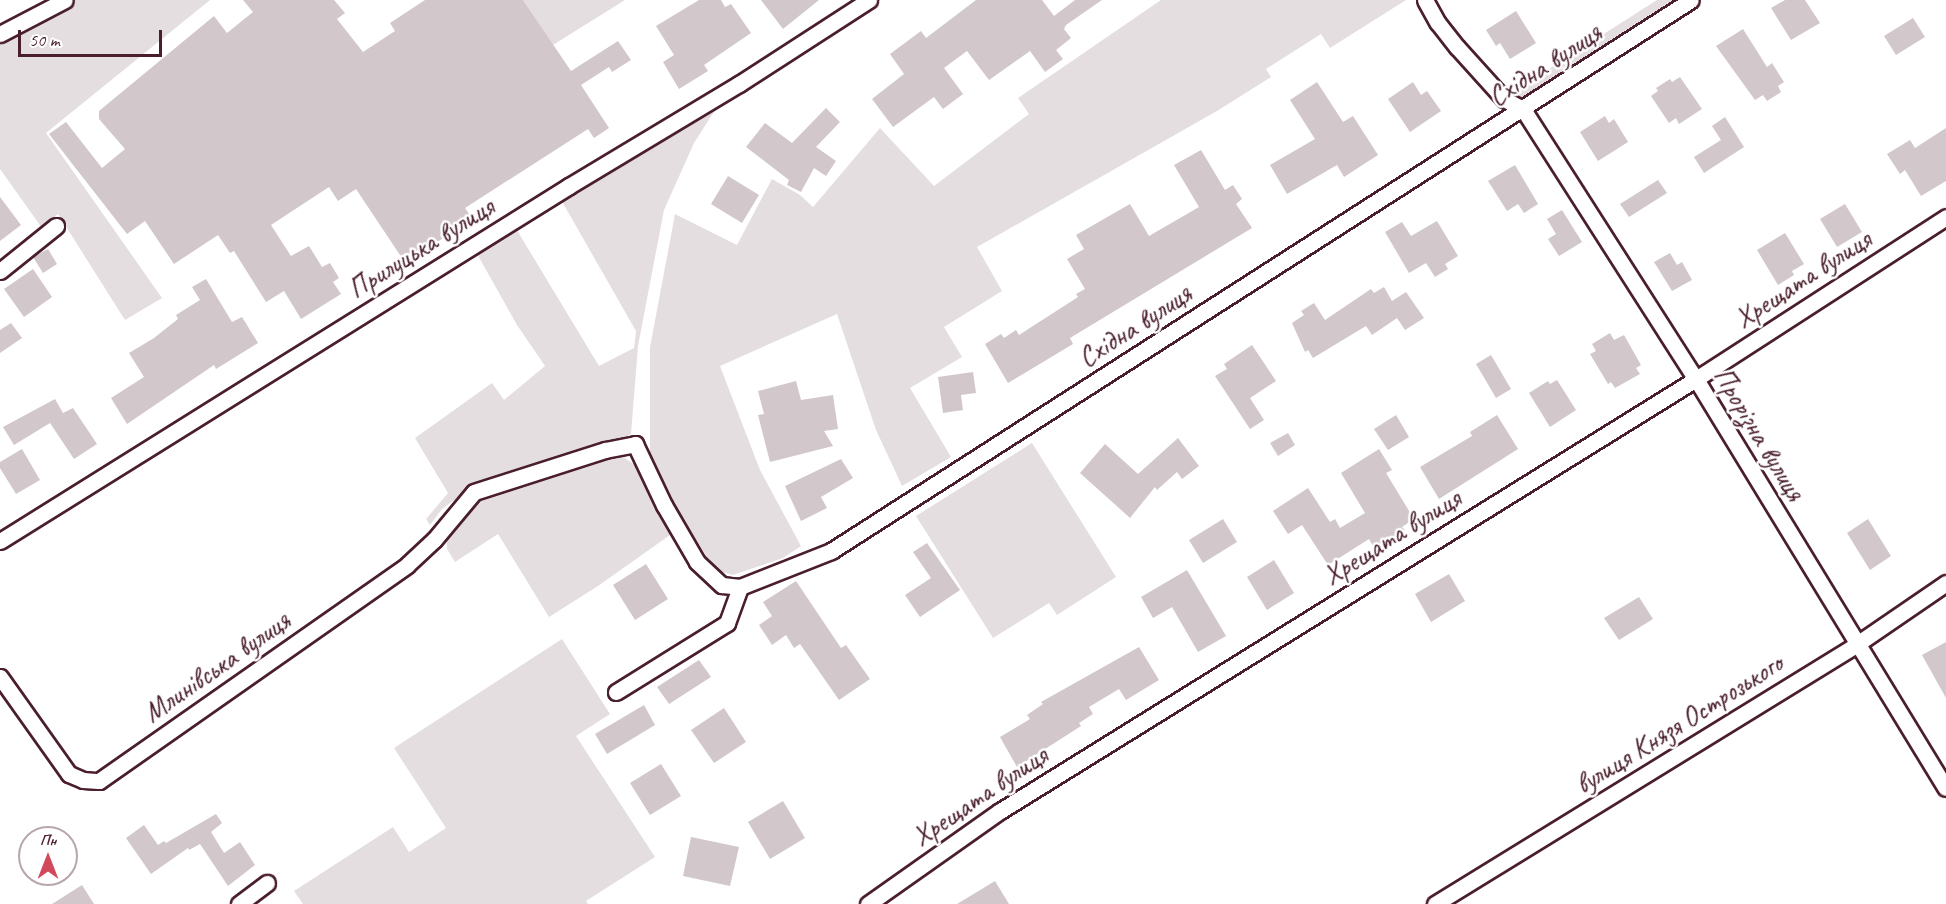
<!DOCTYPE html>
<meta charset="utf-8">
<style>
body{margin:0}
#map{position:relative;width:1946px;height:904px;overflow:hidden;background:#fff;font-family:Caveat,sans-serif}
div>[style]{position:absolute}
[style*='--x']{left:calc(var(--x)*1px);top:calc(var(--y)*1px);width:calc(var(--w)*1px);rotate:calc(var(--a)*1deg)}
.green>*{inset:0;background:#e5dee0}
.building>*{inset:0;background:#d2c7cb}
.roads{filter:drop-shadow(2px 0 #4a1f2b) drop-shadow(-2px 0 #4a1f2b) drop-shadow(0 2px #4a1f2b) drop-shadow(0 -2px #4a1f2b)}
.minor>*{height:15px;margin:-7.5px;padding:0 7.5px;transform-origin:7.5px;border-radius:7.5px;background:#fff}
span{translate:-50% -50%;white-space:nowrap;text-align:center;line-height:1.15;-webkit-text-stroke:5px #fff;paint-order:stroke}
.street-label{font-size:28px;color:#4a1f2b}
.north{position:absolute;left:18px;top:826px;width:60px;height:60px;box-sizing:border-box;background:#fff;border:2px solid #b7a5aa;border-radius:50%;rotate:0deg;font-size:16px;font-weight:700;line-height:24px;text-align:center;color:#4a1f2b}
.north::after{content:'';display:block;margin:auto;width:21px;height:27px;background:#d1495b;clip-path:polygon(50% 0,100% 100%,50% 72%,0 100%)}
.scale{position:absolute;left:18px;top:30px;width:144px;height:27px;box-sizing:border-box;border:3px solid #4a1f2b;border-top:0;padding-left:8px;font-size:18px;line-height:21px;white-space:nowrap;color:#4a1f2b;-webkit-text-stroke:4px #fff;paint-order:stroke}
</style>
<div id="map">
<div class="green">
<i style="clip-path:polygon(76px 0,210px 0,46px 133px,162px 298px,125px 320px,58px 214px,42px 228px,0 169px,0 40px)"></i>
<i style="clip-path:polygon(523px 0,625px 0,553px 45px)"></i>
<i style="clip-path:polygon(1161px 0,1406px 0,1330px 48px,1321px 34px,1266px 69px,1271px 77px,1217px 111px,977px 247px,1002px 291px,944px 327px,962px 357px,910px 388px,951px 457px,902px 486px,876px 430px,837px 314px,720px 366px,760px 470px,801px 546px,783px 558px,733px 575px,715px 570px,672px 501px,650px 455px,650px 347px,675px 214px,737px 245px,772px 179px,800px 195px,813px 207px,880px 128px,934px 186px,1029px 114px,1018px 98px)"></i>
<i style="clip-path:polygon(1657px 0,1673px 0,1516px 101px,1511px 93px)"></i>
<i style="clip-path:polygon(719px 104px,694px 143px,664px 210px,638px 346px,631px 434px,620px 440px,472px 487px,442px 509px,430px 525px,426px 519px,448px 493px,415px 438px,492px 383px,504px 400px,545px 366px,517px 325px,476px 252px,515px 227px,599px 366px,634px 348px,636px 331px,560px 198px)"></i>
<i style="clip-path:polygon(1032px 443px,1116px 577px,1057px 615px,1049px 603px,993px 638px,916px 516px)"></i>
<i style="clip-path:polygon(608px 456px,622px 456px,635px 465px,670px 535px,598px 586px,549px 617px,498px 534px,455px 562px,447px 549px,447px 535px,477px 498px)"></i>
<i style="clip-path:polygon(562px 639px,610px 714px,576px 736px,655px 857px,586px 901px,588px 904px,303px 904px,294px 891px,393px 827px,409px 852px,446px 828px,394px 748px)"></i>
</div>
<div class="building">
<i style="clip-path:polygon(243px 0,334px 0,345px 13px,337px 19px,363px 52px,395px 31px,390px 23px,425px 0,523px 0,571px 71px,618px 41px,631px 60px,612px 72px,609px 67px,581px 85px,609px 128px,594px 138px,588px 129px,465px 208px,472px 218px,406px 264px,356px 189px,338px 201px,329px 187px,271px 225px,291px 256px,309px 246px,322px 267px,330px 263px,339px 278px,333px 282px,341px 294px,301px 319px,284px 291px,266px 302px,234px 251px,230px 253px,218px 235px,174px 264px,145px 221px,127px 234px,49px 134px,66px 122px,102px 168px,125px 149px,99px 119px,99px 111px,214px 16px,227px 33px,253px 12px)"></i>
<i style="clip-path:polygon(699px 0,721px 0,725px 7px,731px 4px,751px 33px,704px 65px,708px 71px,679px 89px,663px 62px,674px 55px,656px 26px)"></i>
<i style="clip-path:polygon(761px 0,819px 0,783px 29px)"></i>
<i style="clip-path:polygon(976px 0,1042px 0,1054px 16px,1075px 0,1102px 0,1066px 25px,1064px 29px,1071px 38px,1056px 50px,1063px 59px,1045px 72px,1030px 51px,989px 80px,967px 51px,944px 68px,963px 94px,943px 109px,934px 97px,893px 127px,872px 99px,904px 74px,890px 54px,921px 31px,926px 38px)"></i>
<i style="clip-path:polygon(1785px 0,1805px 0,1820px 23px,1791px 40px,1771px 8px)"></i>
<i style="clip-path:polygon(1516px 11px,1536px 43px,1510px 59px,1500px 43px,1496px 46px,1486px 30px)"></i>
<i style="clip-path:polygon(1913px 18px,1925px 37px,1896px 55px,1884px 36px)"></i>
<i style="clip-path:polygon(1743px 29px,1767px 67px,1772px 63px,1784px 82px,1778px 86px,1781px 92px,1767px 101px,1763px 95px,1755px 100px,1716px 46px)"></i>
<i style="clip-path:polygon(1680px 77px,1702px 109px,1679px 124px,1676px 118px,1669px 123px,1651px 96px,1658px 91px,1656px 88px,1670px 79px,1672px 82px)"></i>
<i style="clip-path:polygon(1317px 82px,1343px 122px,1353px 116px,1378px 155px,1344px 177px,1337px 165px,1287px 194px,1270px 165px,1315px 139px,1290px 100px)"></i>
<i style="clip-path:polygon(1413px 82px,1421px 95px,1427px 91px,1441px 111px,1410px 132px,1388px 99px)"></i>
<i style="clip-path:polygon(826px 108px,840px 122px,816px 147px,836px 161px,826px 176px,814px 168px,801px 192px,787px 185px,789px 180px,746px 147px,765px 123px,792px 143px)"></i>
<i style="clip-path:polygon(1605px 116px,1609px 123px,1614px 119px,1628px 142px,1598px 161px,1580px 132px)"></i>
<i style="clip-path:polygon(1725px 117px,1744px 147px,1704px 173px,1694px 157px,1721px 140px,1712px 126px)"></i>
<i style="clip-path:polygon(1946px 128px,1946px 181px,1921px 196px,1905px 170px,1900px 174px,1887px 154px,1910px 140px,1915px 148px)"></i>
<i style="clip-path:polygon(1201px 150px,1225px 190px,1233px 185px,1242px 199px,1236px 204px,1252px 228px,1070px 338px,1073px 344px,1008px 383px,985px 344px,1001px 334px,1004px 338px,1016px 330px,1019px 335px,1078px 297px,1076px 294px,1085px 289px,1067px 259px,1084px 249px,1076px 235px,1130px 204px,1149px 236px,1199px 207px,1174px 165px)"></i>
<i style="clip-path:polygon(1515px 165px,1538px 204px,1524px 213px,1518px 204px,1507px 211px,1488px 181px)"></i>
<i style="clip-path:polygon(728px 176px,759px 195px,742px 223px,711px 204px)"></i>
<i style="clip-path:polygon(1658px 180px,1667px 193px,1629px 217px,1620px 204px)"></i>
<i style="clip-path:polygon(0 197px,21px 225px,0 241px)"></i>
<i style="clip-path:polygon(1845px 204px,1862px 232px,1837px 247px,1820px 219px)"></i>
<i style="clip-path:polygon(1562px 210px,1582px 242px,1559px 256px,1548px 239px,1556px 234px,1547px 219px)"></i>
<i style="clip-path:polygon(1437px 221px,1458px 256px,1445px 264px,1448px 269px,1435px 277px,1426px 263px,1409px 273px,1385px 232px,1402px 222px,1411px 236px)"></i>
<i style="clip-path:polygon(1785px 233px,1804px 264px,1792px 271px,1794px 275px,1778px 285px,1757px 250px)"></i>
<i style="clip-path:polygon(48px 249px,57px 264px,43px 273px,33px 257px)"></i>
<i style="clip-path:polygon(1670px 253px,1677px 265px,1682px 262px,1692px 280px,1672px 291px,1654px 262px)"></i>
<i style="clip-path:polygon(33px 269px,52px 297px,24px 317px,4px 289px)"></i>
<i style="clip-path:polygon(206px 279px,232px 322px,242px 317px,258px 343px,216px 369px,214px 365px,127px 424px,111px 398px,144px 377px,129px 353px,154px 338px,178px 319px,176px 315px,200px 300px,192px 287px)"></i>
<i style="clip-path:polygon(1384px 287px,1392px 301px,1406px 292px,1424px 318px,1405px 330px,1397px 318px,1372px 335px,1366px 326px,1313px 358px,1308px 350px,1305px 352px,1292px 323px,1304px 315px,1301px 311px,1314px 303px,1325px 320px,1371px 289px,1374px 293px)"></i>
<i style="clip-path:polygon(11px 323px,22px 338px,0 353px,0 330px)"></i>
<i style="clip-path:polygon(1610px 333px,1614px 340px,1624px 335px,1641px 365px,1636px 368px,1640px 374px,1615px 388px,1611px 382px,1608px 384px,1590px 354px,1596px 351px,1592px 344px)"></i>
<i style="clip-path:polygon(1252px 345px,1276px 381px,1250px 398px,1264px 420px,1250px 429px,1215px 376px,1227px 369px,1224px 364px)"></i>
<i style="clip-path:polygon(1491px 355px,1511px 389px,1496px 398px,1476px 364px)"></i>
<i style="clip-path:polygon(973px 372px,976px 393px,961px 395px,963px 410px,943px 413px,938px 377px)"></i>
<i style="clip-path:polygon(1557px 380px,1576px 410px,1550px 427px,1529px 393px,1548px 381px,1550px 384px)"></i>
<i style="clip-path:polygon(796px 381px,801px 400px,833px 395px,838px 429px,824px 431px,833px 446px,770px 462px,758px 415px,764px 414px,758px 391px)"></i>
<i style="clip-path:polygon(55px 399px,63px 413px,73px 408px,97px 444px,74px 459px,50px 423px,14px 445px,3px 427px)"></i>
<i style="clip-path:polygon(1396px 415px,1409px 437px,1388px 450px,1374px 429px)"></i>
<i style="clip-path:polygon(1497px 415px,1518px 449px,1439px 499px,1420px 467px,1472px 436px,1470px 432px)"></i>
<i style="clip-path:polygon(1288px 433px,1295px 445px,1278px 456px,1270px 443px)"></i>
<i style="clip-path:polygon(1178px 438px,1199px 466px,1182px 479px,1177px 472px,1157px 490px,1155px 487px,1130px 518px,1080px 473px,1105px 444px,1138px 474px)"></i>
<i style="clip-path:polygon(22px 449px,40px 480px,16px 494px,0 468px,0 462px)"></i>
<i style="clip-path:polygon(1379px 449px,1392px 470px,1386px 473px,1414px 519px,1402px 527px,1405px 530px,1374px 548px,1369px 539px,1328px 565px,1302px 525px,1288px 534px,1273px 511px,1308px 488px,1330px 522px,1335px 519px,1340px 528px,1365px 513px,1341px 473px)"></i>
<i style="clip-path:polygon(841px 459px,853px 478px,821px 497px,827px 508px,801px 521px,785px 486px)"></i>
<i style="clip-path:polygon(1223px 519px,1237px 542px,1203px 563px,1189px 540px)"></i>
<i style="clip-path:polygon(1868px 519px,1891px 556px,1870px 570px,1847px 533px)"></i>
<i style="clip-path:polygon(927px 543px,960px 590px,920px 617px,905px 595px,931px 578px,913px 552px)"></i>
<i style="clip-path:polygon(1274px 560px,1294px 593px,1267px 610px,1247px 577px)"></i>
<i style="clip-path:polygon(646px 564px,668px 599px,635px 620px,613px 585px)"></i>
<i style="clip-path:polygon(1187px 570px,1226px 636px,1198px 652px,1172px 607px,1153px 618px,1141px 597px)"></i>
<i style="clip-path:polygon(1449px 574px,1465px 601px,1431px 622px,1415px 594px)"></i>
<i style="clip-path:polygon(796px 581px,841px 648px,846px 645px,870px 679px,839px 700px,800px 644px,794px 648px,786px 635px,772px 645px,759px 625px,772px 616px,763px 602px)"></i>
<i style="clip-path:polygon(1639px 597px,1653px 619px,1619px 640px,1604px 618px)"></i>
<i style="clip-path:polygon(1946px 642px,1946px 698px,1922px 655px)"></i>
<i style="clip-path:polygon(1139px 647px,1159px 680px,1126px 700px,1119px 689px,1089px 707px,1093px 714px,1079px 723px,1081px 726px,1017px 767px,1000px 737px,1030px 719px,1027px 715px,1043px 704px,1041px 702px)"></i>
<i style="clip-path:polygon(699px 660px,711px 677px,669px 704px,657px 687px)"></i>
<i style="clip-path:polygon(644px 705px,655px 725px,607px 754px,595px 734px)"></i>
<i style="clip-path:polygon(724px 708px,746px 742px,714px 763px,691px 730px)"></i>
<i style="clip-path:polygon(661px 764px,681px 796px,650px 815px,630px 783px)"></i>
<i style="clip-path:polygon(783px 801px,805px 838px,770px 859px,748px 822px)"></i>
<i style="clip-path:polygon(216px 814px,222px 823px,211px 832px,224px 853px,240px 842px,255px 865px,228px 886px,200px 844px,189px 850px,188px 848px,151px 874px,126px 838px,144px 825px,158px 845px,164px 841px,166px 843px)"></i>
<i style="clip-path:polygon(691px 837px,739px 847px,730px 886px,683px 876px)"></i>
<i style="clip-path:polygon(995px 881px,1009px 904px,957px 904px)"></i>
<i style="clip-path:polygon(82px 885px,94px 904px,52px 904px)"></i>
</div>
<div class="roads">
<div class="minor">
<i style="--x:1425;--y:0;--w:26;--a:61"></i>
<i style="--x:1438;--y:23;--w:31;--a:52"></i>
<i style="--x:1457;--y:47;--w:70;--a:47.9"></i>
<i style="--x:1504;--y:99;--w:21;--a:28"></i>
<i style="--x:1523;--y:109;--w:321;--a:57.4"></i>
<i style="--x:1696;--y:379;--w:479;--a:58.6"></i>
<i style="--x:0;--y:34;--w:73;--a:-27.6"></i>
<i style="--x:0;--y:271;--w:72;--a:-38.8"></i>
<i style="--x:0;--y:541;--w:671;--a:-31.96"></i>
<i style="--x:569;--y:186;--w:198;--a:-31"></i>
<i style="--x:739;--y:84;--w:155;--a:-32.9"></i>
<i style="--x:0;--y:677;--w:119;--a:54.6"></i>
<i style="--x:69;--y:774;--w:15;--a:23"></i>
<i style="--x:83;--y:780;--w:16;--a:4"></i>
<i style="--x:99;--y:781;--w:376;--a:-35"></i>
<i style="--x:407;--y:565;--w:37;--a:-43"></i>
<i style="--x:434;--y:540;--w:62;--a:-50.2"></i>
<i style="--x:474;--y:492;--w:138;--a:-17.8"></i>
<i style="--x:605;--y:450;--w:31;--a:-11"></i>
<i style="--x:635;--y:444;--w:68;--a:64.6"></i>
<i style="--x:664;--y:505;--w:66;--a:59.9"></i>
<i style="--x:697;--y:562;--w:34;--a:43"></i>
<i style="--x:722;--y:585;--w:18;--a:6"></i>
<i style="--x:616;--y:692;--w:131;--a:-31.9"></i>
<i style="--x:727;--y:623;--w:38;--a:-70"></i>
<i style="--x:740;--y:587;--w:98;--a:-21.6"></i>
<i style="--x:831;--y:551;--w:1021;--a:-32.65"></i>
<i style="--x:239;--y:904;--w:35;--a:-37"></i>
<i style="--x:868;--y:904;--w:161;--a:-35.2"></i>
<i style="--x:1000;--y:811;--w:819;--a:-31.83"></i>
<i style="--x:1696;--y:379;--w:298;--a:-32.9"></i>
<i style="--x:1435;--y:904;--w:496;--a:-31.6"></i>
<i style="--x:1857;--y:644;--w:108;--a:-34.4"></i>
</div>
</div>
<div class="street-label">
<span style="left:1545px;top:65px;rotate:-33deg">Східна вулиця</span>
<span style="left:421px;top:248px;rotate:-32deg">Прилуцька вулиця</span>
<span style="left:1803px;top:279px;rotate:-33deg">Хрещата вулиця</span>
<span style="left:1135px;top:326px;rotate:-33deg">Східна вулиця</span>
<span style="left:1759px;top:434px;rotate:59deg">Прорізна вулиця</span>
<span style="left:1392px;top:537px;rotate:-32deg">Хрещата вулиця</span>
<span style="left:217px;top:667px;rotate:-35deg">Млинівська вулиця</span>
<span style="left:1679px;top:724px;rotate:-32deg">вулиця Князя Острозького</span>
<span style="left:980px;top:796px;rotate:-34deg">Хрещата вулиця</span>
</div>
<div class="north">Пн</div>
<div class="scale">50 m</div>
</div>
